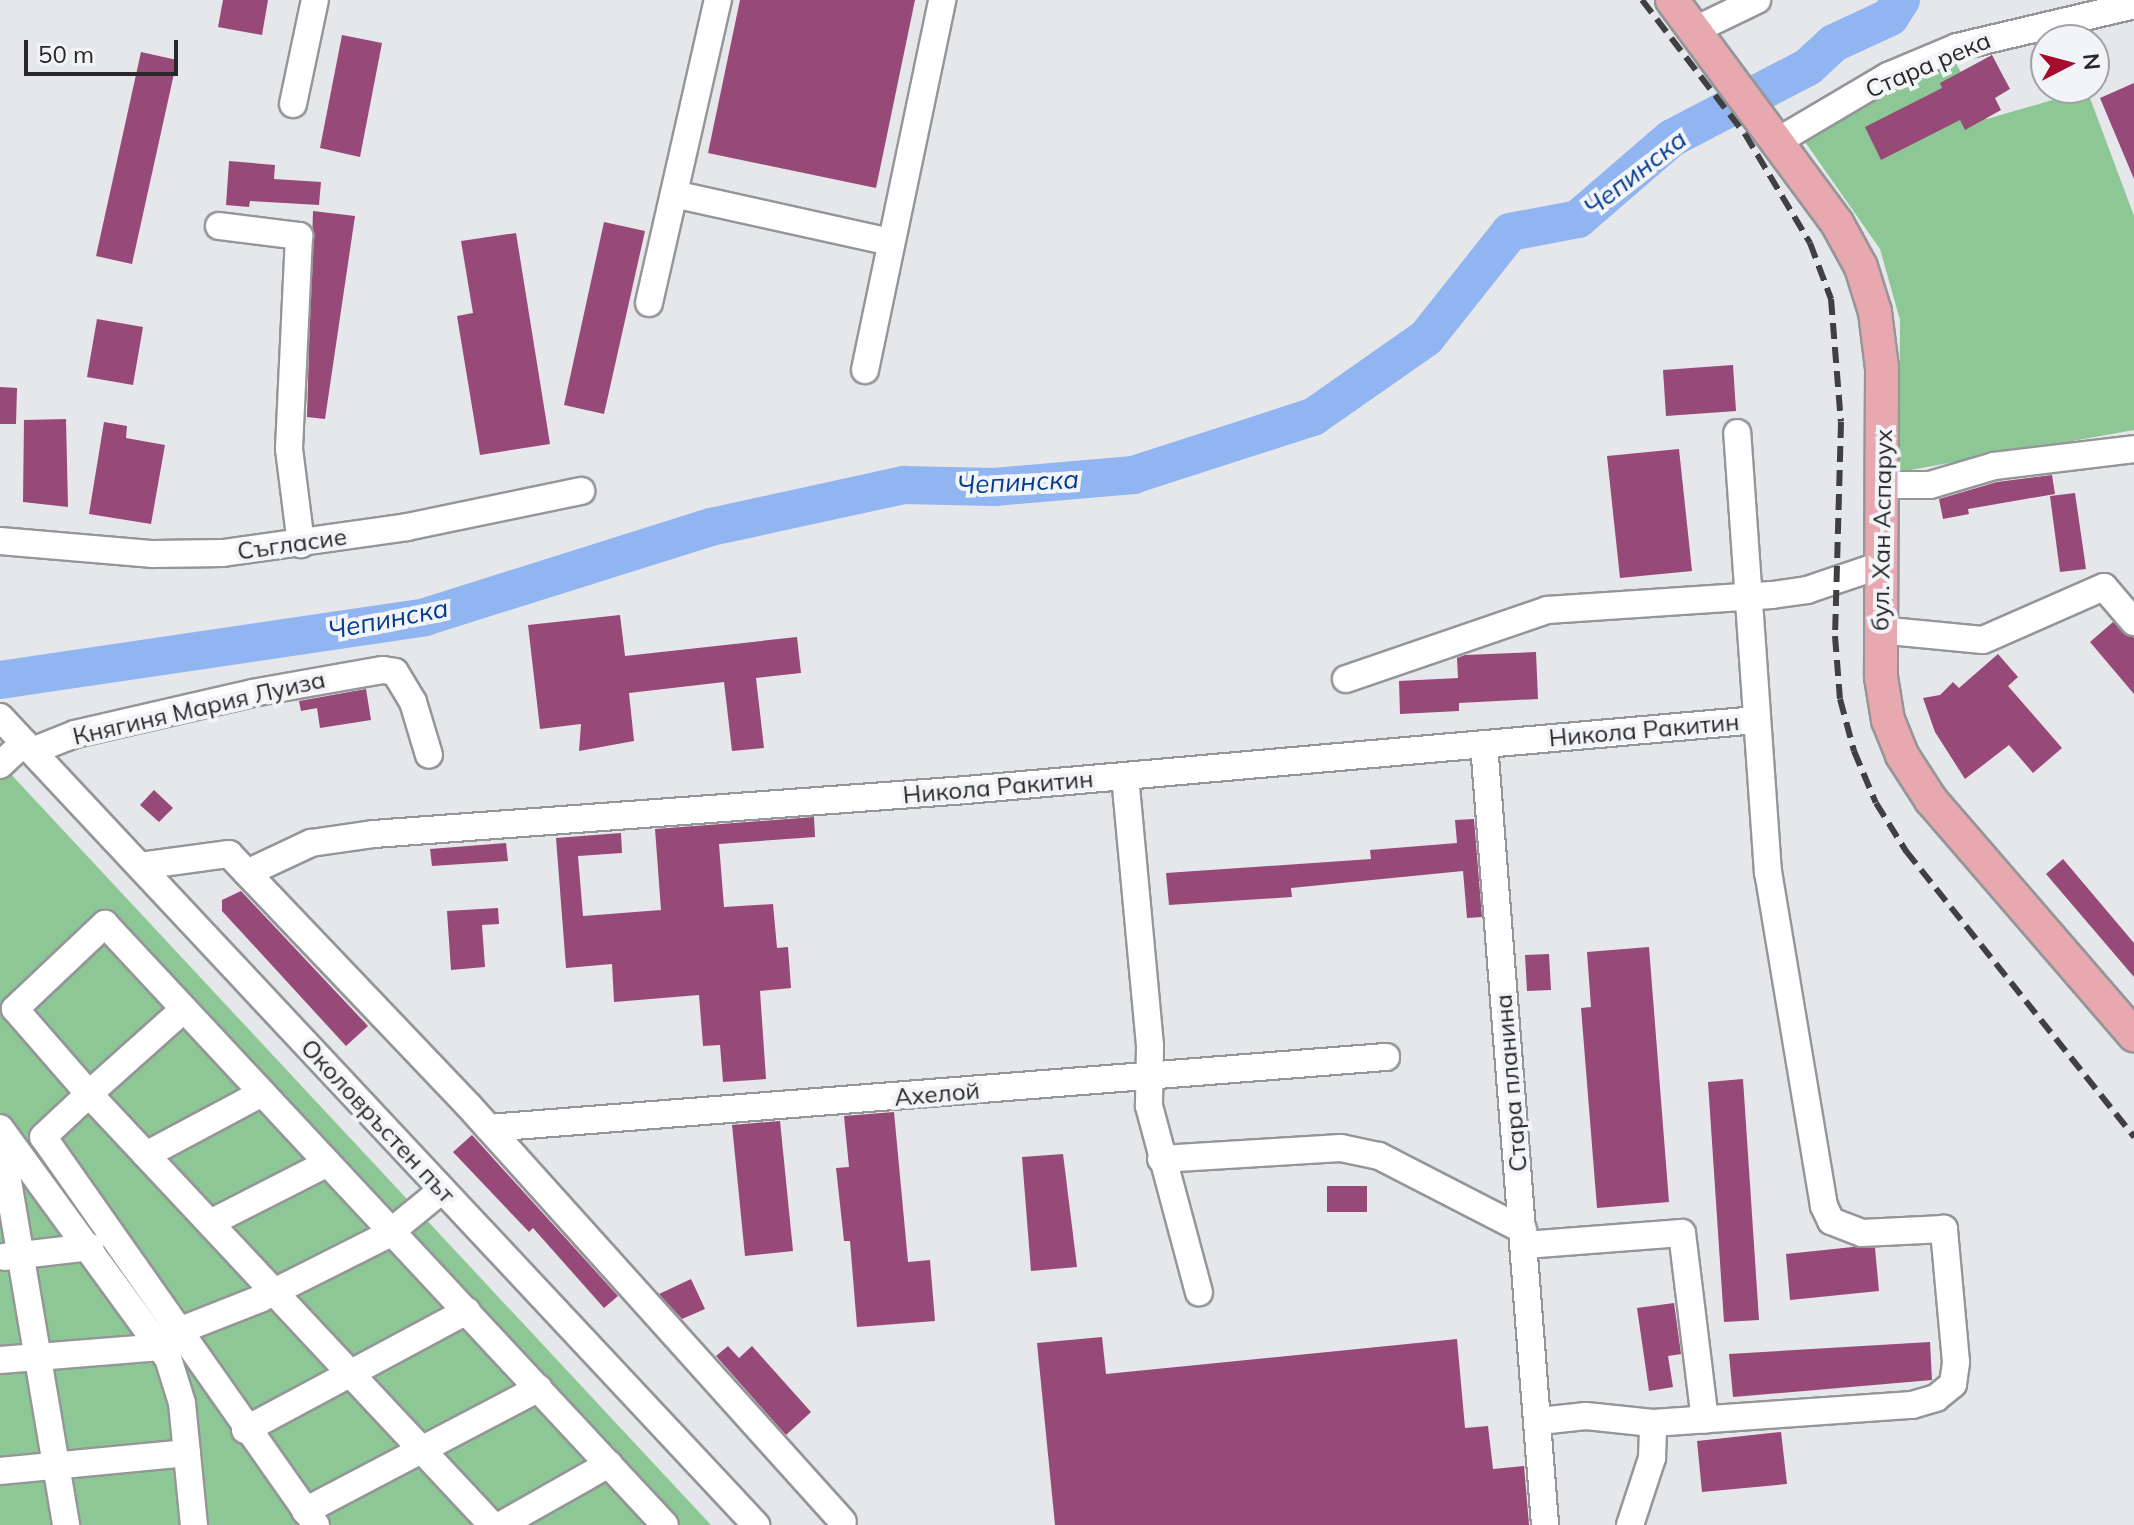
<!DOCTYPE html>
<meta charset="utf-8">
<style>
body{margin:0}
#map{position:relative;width:2134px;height:1525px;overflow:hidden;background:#e6e7ea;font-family:Mulish,sans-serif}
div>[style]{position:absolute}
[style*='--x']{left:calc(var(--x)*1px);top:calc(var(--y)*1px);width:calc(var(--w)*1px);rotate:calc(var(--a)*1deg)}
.green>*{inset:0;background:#8cc795}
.river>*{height:38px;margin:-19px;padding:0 19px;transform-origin:19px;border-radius:19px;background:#90b5f1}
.building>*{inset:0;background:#974978}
.roads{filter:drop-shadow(2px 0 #949698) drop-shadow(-2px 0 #949698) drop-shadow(0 2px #949698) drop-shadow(0 -2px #949698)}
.minor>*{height:26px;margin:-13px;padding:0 13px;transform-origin:13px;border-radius:13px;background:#fff}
.major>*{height:32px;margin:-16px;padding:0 16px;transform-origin:16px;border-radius:16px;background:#e8a8af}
.rail>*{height:6px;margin-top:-3px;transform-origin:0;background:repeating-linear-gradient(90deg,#404042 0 16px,transparent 0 24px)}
span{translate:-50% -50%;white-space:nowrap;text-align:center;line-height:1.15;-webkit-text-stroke:8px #f3f4f8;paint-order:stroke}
.street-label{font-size:24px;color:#282829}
.water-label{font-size:26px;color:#023c90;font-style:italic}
.north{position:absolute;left:2030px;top:24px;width:80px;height:80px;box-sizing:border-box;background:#f3f4f8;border:2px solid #a2a2a5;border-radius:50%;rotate:84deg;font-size:22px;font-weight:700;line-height:32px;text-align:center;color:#282829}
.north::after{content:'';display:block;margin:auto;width:28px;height:36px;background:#a60c2e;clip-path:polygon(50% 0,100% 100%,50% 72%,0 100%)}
.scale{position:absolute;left:24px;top:40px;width:154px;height:36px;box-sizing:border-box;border:4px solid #282829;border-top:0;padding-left:10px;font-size:24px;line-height:28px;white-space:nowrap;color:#282829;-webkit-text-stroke:6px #f3f4f8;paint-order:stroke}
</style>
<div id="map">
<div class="green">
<i style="clip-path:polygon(1953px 58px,1987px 119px,2087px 90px,2134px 216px,2134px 430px,1899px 472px,1900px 320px,1880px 249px,1803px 139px)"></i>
<i style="clip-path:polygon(6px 769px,711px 1525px,0 1525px,0 772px)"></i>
</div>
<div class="river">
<i style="--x:0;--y:680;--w:430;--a:-8.4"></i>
<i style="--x:425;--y:617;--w:300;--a:-17.5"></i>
<i style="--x:711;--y:527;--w:198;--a:-12.3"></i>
<i style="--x:904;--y:485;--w:90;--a:1.3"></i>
<i style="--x:994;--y:487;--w:140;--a:-4.9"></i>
<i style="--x:1133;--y:475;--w:189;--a:-17.9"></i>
<i style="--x:1313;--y:417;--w:138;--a:-35"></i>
<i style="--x:1426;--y:338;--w:135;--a:-51.6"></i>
<i style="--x:1510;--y:232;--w:69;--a:-10.8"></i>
<i style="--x:1578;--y:219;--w:124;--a:-40.8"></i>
<i style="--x:1672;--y:138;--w:153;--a:-27.6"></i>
<i style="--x:1808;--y:67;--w:35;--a:-43"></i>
<i style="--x:1834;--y:43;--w:62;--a:-24.9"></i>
<i style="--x:1890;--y:17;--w:20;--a:-57"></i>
</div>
<div class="building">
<i style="clip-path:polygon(223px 0,268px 0,262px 35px,218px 27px)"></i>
<i style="clip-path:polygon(740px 0,915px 0,876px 188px,708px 153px)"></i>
<i style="clip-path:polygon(342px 35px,382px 43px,360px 157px,320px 148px)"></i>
<i style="clip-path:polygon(141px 52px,177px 60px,132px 264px,96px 256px)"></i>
<i style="clip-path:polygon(1992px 55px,2010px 89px,1995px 98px,2001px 110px,1965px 130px,1960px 120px,1881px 160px,1865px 127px,1942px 88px,1940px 83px)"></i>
<i style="clip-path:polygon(2134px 83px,2134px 179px,2100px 98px)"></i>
<i style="clip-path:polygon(229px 161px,275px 165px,274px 179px,321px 182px,319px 205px,250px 201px,249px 207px,226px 205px)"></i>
<i style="clip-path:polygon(313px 211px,355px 216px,325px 419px,307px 417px)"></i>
<i style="clip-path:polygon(604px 222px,645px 231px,604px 414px,564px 405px)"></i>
<i style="clip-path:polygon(516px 233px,550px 444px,480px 455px,457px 316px,473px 313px,461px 241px)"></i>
<i style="clip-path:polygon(97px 319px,143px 327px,133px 385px,87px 377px)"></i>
<i style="clip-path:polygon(1733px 365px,1736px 411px,1666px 416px,1663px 370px)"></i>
<i style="clip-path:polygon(0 387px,17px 388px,16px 424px,0 424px)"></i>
<i style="clip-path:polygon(66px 419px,68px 507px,23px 502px,24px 420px)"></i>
<i style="clip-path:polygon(104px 422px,127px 426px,126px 438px,165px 445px,151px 524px,89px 514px)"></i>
<i style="clip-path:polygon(1679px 449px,1692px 571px,1620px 578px,1607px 456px)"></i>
<i style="clip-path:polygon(2052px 475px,2055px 494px,1968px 509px,1969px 514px,1943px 519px,1939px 499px,1997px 482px)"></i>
<i style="clip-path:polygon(2075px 493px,2086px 569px,2060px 572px,2050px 496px)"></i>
<i style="clip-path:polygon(620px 615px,625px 656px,797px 637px,801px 673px,756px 678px,764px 748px,732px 751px,724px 682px,629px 693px,634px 741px,579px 751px,581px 724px,540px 729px,528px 625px)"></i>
<i style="clip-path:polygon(2113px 622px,2134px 638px,2134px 694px,2090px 642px)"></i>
<i style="clip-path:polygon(1536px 652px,1538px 699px,1459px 703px,1459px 711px,1400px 714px,1399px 681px,1458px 678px,1457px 658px,1465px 655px)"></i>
<i style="clip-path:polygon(1998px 654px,2018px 677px,2008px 686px,2062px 748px,2033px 773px,2009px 745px,1965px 779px,1935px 732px,1923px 698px,1940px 695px,1953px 682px,1959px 688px)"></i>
<i style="clip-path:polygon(366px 689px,371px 720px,320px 728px,317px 708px,301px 711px,299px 701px)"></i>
<i style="clip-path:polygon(154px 790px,173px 808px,159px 822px,140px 805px)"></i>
<i style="clip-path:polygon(814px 817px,815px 837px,719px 844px,724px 907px,773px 904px,777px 948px,788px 947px,791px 988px,760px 991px,766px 1079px,723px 1082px,720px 1045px,703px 1046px,699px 995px,614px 1002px,612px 964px,566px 968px,556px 838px,621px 833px,622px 853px,578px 856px,583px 916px,661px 910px,655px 829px)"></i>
<i style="clip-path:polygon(1474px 819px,1482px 917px,1467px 918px,1463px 871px,1291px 888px,1292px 897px,1169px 905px,1166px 873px,1371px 859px,1370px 850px,1457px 843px,1455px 820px)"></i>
<i style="clip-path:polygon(506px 843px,508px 861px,432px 866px,430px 849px)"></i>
<i style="clip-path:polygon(2063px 859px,2134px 943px,2134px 977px,2046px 874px)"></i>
<i style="clip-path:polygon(241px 891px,368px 1026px,346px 1046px,222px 911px,222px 900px)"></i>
<i style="clip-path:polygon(498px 908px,499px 924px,482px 925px,485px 967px,451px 970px,447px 911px)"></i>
<i style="clip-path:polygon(1649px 947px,1669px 1202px,1597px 1208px,1581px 1008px,1591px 1007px,1587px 952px)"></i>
<i style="clip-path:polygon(1549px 954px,1551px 990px,1527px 991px,1525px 955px)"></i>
<i style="clip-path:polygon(1743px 1079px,1759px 1320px,1724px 1322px,1708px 1082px)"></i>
<i style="clip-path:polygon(894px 1112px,908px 1262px,930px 1260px,935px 1321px,857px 1327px,850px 1241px,844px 1241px,836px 1168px,849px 1167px,844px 1116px)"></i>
<i style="clip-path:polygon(780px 1121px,793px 1251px,745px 1256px,732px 1125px)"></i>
<i style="clip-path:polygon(472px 1135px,618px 1296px,604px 1308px,533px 1228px,529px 1232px,453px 1152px)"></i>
<i style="clip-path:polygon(1063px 1154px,1077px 1267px,1031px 1271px,1022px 1157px)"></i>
<i style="clip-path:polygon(1327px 1186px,1367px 1186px,1367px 1212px,1327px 1212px)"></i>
<i style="clip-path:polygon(1853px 1247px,1875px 1248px,1879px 1291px,1790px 1300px,1786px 1254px)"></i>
<i style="clip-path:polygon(691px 1279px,705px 1309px,682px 1319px,659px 1294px)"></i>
<i style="clip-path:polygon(1674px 1303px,1681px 1354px,1668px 1356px,1673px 1387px,1649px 1391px,1637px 1308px)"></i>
<i style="clip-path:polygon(1102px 1337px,1106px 1374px,1457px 1339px,1465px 1428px,1488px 1426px,1493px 1469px,1524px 1466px,1529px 1525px,1055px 1525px,1037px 1343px)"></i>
<i style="clip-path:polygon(1930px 1342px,1932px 1380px,1733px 1397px,1729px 1354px)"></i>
<i style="clip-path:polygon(728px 1346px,739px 1358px,752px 1346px,811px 1412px,786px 1435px,716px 1356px)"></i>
<i style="clip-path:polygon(1781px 1432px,1787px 1484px,1702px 1492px,1697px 1441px)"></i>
</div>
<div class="roads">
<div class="minor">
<i style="--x:1695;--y:30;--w:69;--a:-25.8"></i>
<i style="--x:293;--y:104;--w:106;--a:-78.1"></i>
<i style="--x:1778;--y:141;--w:128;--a:-30.6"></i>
<i style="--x:1888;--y:76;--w:75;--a:-22.8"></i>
<i style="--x:1957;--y:47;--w:182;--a:-13.3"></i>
<i style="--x:674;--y:194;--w:222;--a:12.5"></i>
<i style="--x:219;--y:226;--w:81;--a:7.1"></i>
<i style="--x:299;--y:236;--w:213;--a:92.7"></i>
<i style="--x:289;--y:449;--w:96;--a:82.8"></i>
<i style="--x:649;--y:303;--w:311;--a:-77.2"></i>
<i style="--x:865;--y:370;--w:378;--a:-78.2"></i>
<i style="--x:1881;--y:485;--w:49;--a:0"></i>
<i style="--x:1930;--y:485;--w:67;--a:-16.5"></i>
<i style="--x:1994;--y:466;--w:141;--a:-6.9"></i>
<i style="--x:0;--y:541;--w:154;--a:4.9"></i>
<i style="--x:153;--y:554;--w:70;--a:-0.8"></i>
<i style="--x:223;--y:553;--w:186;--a:-8"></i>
<i style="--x:407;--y:527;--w:178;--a:-11.7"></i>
<i style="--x:1879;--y:630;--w:104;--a:5.5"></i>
<i style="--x:1983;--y:640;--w:132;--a:-23.7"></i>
<i style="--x:2104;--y:587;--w:46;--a:49.4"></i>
<i style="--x:1346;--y:679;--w:213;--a:-18.9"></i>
<i style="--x:1547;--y:610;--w:225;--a:-3.8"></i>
<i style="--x:1772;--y:595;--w:35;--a:-8"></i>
<i style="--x:1807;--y:590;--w:75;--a:-18.7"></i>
<i style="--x:0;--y:717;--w:1107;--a:46.9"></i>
<i style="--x:1484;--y:744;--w:783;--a:85.53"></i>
<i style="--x:32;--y:751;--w:46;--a:-21.6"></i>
<i style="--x:75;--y:734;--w:182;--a:-13"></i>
<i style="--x:252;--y:693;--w:133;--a:-10"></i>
<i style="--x:383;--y:670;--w:12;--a:9"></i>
<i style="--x:395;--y:672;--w:35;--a:59"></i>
<i style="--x:413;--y:702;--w:55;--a:73.2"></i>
<i style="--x:0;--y:765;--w:33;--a:-43"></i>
<i style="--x:1125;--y:776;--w:271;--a:84.7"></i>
<i style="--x:1150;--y:1046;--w:60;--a:91"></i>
<i style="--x:1149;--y:1106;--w:193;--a:75"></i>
<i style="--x:140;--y:866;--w:90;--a:-7.7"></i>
<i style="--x:229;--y:854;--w:348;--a:46.4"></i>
<i style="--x:469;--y:1106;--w:559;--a:48.04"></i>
<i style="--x:247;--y:873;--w:71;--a:-25.1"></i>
<i style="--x:311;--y:843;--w:64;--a:-8.1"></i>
<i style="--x:374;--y:834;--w:594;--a:-4.25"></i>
<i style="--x:966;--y:790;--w:793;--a:-5.06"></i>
<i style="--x:184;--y:1009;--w:127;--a:138.2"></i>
<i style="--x:89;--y:1094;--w:590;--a:46.92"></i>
<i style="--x:0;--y:1128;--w:285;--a:53.9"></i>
<i style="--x:168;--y:1358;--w:47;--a:72.7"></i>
<i style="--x:182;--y:1403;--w:123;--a:84.4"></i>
<i style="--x:489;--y:1128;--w:900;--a:-4.53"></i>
<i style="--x:0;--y:1134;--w:397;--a:80.4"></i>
<i style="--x:146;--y:1155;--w:132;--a:-28.1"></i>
<i style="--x:1161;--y:1159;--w:180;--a:-3.5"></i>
<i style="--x:1341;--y:1148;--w:39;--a:12"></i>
<i style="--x:1379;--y:1156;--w:162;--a:27.2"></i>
<i style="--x:210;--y:1223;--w:132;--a:-27"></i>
<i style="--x:1525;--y:1245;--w:157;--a:-4.4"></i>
<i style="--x:1682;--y:1233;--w:188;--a:83"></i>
<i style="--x:4;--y:1257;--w:87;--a:-6.6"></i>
<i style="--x:0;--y:1360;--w:161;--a:-4.6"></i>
<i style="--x:160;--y:1347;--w:32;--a:-36"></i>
<i style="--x:186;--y:1328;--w:79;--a:-21.4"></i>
<i style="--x:260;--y:1299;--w:142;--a:-26.7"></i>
<i style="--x:387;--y:1235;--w:71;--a:-39.3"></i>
<i style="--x:1540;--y:1421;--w:46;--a:-6.2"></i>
<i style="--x:1586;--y:1416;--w:67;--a:6"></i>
<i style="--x:1653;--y:1423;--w:260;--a:-4"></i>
<i style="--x:1912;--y:1405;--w:25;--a:-16"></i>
<i style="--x:1936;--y:1398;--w:22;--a:-39"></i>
<i style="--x:1953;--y:1384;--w:22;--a:-82"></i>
<i style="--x:1956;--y:1362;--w:134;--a:-95.2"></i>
<i style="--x:1944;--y:1229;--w:82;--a:177.2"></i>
<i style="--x:1862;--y:1233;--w:33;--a:-159"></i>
<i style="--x:1831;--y:1221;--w:17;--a:-115"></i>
<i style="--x:1824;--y:1206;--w:338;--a:-99.5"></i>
<i style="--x:1768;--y:873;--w:441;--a:-94"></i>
<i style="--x:245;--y:1430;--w:252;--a:-28.2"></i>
<i style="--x:0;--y:1471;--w:188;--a:-5.5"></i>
<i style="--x:305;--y:1511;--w:264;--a:-27.7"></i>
<i style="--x:316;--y:1525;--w:474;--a:-125.1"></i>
<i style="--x:43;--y:1137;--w:63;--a:-43.1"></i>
<i style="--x:89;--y:1094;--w:113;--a:-131"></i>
<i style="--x:15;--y:1009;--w:124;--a:-43.4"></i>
<i style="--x:105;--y:924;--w:821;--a:47.02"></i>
<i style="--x:501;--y:1525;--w:124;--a:-29.5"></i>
<i style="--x:1630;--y:1525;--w:71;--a:-71.8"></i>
<i style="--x:1652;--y:1458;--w:35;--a:-88"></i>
</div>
<div class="major">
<i style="--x:1672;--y:0;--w:277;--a:53.5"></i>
<i style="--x:1837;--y:223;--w:50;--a:61.4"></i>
<i style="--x:1861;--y:267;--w:47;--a:72.7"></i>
<i style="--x:1875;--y:312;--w:56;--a:82.9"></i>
<i style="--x:1882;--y:368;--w:309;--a:90.2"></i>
<i style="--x:1881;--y:677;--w:44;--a:80.8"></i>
<i style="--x:1888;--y:720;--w:38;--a:68"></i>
<i style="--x:1902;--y:755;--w:54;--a:57.2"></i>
<i style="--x:1931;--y:800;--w:311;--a:49.2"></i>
</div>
</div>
<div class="rail">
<i style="--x:1642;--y:0;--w:169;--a:52.5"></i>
<i style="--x:1745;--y:134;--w:127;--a:59.2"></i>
<i style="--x:1810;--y:243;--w:60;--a:69.4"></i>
<i style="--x:1831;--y:299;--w:123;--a:85.4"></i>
<i style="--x:1841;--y:422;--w:214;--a:91.6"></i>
<i style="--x:1835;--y:636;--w:63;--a:85.5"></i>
<i style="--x:1840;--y:699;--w:54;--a:74.9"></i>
<i style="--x:1854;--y:751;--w:56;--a:67.1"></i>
<i style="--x:1876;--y:803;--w:57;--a:58"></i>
<i style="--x:1906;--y:851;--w:366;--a:51.4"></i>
</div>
<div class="street-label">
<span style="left:1928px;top:65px;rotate:-23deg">Стара река</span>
<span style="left:1882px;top:530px;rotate:-89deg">бул. Хан Аспарух</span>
<span style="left:292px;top:544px;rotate:-8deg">Съгласие</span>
<span style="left:199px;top:708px;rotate:-13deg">Княгиня Мария Луиза</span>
<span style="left:1644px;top:730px;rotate:-5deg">Никола Ракитин</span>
<span style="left:998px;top:787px;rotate:-5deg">Никола Ракитин</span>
<span style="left:1511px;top:1083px;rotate:-95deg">Стара планина</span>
<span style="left:937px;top:1094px;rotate:-5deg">Ахелой</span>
<span style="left:378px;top:1121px;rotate:47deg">Околовръстен път</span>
</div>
<div class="water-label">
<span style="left:1635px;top:173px;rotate:-38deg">Чепинска</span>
<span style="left:1018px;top:482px;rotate:-3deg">Чепинска</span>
<span style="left:388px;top:619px;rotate:-11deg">Чепинска</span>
</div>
<div class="north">N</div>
<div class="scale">50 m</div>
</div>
